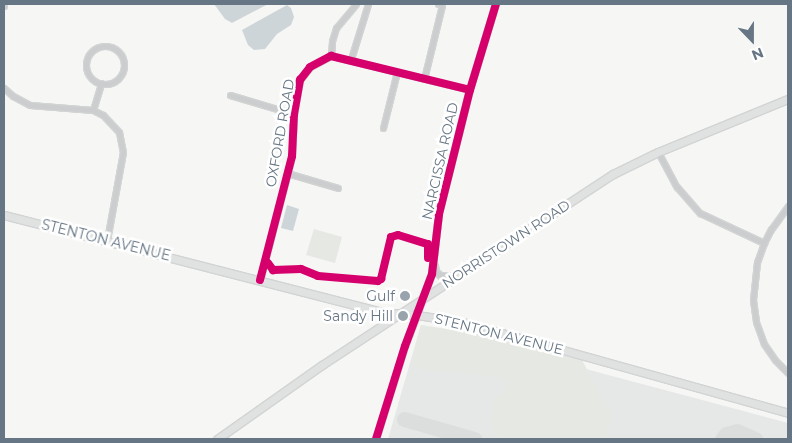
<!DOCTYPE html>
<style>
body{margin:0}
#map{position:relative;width:792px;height:443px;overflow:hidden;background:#f6f6f5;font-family:Montserrat,sans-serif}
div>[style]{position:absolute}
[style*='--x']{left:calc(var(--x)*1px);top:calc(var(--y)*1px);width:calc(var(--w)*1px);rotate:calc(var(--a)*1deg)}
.built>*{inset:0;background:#e6e8e7}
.green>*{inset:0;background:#e6e9e3}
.water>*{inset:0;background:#ced5d8}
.taxiway>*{height:15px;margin:-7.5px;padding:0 7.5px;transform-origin:7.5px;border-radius:7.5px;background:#dcdddd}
.roads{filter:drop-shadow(1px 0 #d2d4d4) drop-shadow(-1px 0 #d2d4d4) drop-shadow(0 1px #d2d4d4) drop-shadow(0 -1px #d2d4d4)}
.minor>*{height:5px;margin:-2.5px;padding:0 2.5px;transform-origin:2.5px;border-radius:2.5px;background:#cccdce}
.minor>.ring{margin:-2.5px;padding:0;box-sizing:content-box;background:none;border:5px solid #cccdce;border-radius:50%}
.tertiary>*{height:6px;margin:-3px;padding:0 3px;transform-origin:3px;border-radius:3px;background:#cccdce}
.secondary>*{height:7px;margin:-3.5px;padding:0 3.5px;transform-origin:3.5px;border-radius:3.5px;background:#e0e1e1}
.cycleway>*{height:8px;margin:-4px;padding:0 4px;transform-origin:4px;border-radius:4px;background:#d6006c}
.dots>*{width:14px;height:14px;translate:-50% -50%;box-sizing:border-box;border:2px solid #fff;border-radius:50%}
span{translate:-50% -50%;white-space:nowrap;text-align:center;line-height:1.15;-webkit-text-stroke:5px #fff;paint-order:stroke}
.street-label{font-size:14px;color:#667684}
.poi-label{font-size:14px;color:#667684}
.right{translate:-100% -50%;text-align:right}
.frame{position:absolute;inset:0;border:5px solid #667684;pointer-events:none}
.north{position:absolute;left:727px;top:15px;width:50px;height:50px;-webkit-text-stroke:4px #fff;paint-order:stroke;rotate:158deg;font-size:14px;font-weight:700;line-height:20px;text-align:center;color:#667684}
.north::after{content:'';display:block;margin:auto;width:18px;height:22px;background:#667684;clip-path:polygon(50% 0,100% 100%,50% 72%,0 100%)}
</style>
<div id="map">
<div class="built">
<i style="clip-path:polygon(421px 325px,788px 423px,788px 439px,388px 439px)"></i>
</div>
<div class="green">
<i style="clip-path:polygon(314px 229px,342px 237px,335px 263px,306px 255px)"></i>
<i style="clip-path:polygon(421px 325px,479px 334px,582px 360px,611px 413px,607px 439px,500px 439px,493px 433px,491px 419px,493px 401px,509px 387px,505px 378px,451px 371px,437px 372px,410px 364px)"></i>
</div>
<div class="water">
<i style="clip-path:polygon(214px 4px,268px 4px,232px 23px,225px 19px)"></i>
<i style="clip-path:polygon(287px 5px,291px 8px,294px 17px,291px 25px,277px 34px,265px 49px,254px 50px,248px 45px,242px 30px)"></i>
<i style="clip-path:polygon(287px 205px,299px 209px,293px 231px,281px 228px)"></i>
</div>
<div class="taxiway">
<i style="--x:404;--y:419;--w:73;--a:15.9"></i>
<i style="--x:722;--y:439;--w:6;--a:-51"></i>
<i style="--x:726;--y:434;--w:11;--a:-15"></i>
<i style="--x:737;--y:431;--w:20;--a:24"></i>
</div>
<div class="roads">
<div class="minor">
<i style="--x:4;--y:6;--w:2;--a:-90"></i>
<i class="ring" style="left:86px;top:46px;width:33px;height:33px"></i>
<i style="--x:331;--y:56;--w:15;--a:-86"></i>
<i style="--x:332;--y:41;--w:14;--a:-73"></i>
<i style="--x:336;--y:28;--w:31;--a:-50"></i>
<i style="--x:351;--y:59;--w:58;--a:-72.8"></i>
<i style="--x:424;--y:79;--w:76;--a:-76.3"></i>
<i style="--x:442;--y:5;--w:4;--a:-166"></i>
<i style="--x:4;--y:88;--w:12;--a:42"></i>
<i style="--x:13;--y:96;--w:19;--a:28"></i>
<i style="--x:30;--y:105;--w:63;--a:4.5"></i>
<i style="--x:93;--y:110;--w:11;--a:27"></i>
<i style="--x:103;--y:115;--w:23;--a:47"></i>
<i style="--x:119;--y:132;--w:20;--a:79"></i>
<i style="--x:123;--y:152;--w:89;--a:100.3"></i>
<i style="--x:230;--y:95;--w:67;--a:16.5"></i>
<i style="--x:93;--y:110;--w:28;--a:-73"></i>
<i style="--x:383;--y:128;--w:58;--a:-76"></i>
<i style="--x:658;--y:152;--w:40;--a:62"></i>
<i style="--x:677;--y:187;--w:35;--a:49"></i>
<i style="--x:700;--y:213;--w:71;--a:25.1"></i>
<i style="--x:287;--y:173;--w:53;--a:16.4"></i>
<i style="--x:788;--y:206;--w:29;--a:126"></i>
<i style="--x:771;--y:229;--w:16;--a:117"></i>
<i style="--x:764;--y:243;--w:20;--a:110"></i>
<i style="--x:757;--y:262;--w:38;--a:96"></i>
<i style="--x:753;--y:300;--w:22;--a:82"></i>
<i style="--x:756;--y:322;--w:23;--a:70"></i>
<i style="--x:764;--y:344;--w:19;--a:55"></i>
<i style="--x:775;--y:360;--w:18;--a:45"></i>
<i style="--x:260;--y:280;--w:128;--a:-75.5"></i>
<i style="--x:292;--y:156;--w:42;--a:-87.3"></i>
<i style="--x:294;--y:114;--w:35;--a:-80"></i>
<i style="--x:300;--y:80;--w:16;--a:-52"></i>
<i style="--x:310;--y:67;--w:24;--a:-28"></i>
<i style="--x:331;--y:56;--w:143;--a:13.7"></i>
<i style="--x:376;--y:439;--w:97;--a:-72.7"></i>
<i style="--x:405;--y:346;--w:33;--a:-69"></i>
</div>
<div class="tertiary">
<i style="--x:435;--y:266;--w:6;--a:81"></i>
<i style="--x:436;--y:272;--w:6;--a:39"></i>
<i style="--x:441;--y:276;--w:8;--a:7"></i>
<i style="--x:449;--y:277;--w:8;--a:-14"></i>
<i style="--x:417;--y:315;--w:44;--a:-69.9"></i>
<i style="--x:432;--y:274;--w:60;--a:-83.3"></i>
<i style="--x:439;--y:214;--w:128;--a:-76"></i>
<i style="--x:470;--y:90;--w:90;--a:-73.2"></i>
</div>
<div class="secondary">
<i style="--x:4;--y:215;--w:391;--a:14.4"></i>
<i style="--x:383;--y:312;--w:34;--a:5"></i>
<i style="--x:417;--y:315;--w:47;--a:8.7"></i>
<i style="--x:463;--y:322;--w:337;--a:15.6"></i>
<i style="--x:217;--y:439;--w:128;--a:-35.2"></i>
<i style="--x:322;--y:365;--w:348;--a:-33.3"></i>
<i style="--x:613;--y:174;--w:50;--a:-26.1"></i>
<i style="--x:658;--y:152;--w:140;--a:-22.2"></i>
</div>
</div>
<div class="cycleway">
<i style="--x:268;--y:263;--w:9;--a:54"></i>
<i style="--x:273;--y:270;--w:28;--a:-2"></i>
<i style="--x:301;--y:269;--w:18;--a:22"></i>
<i style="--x:318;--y:276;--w:60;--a:4.8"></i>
<i style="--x:378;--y:281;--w:4;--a:-34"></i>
<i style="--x:381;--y:279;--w:43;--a:-76.6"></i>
<i style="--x:391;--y:237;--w:7;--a:-16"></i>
<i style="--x:398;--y:235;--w:31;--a:17"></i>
<i style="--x:428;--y:244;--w:14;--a:90"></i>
<i style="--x:260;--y:280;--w:128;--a:-75.5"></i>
<i style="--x:292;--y:156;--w:42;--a:-87.3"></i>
<i style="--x:294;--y:114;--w:35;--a:-80"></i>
<i style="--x:300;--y:80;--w:16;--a:-52"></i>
<i style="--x:310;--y:67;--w:24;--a:-28"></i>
<i style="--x:331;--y:56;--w:143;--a:13.7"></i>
<i style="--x:376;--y:439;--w:97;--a:-72.7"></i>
<i style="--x:405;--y:346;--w:77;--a:-69.4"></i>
<i style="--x:432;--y:274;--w:60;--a:-83.3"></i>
<i style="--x:439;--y:214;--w:128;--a:-76"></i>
<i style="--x:470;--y:90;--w:90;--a:-73.2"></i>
</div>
<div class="dots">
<i style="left:405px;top:296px;background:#98a3ac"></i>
<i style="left:403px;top:316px;background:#98a3ac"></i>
</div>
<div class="street-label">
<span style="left:280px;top:133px;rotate:-80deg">OXFORD ROAD</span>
<span style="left:440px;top:161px;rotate:-77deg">NARCISSA ROAD</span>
<span style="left:106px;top:240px;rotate:14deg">STENTON AVENUE</span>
<span style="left:506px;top:244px;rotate:-33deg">NORRISTOWN ROAD</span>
<span style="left:499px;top:334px;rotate:14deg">STENTON AVENUE</span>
</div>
<div class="poi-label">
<span class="right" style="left:395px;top:296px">Gulf</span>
<span class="right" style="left:393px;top:316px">Sandy Hill</span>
</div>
<div class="frame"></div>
<div class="north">N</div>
</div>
